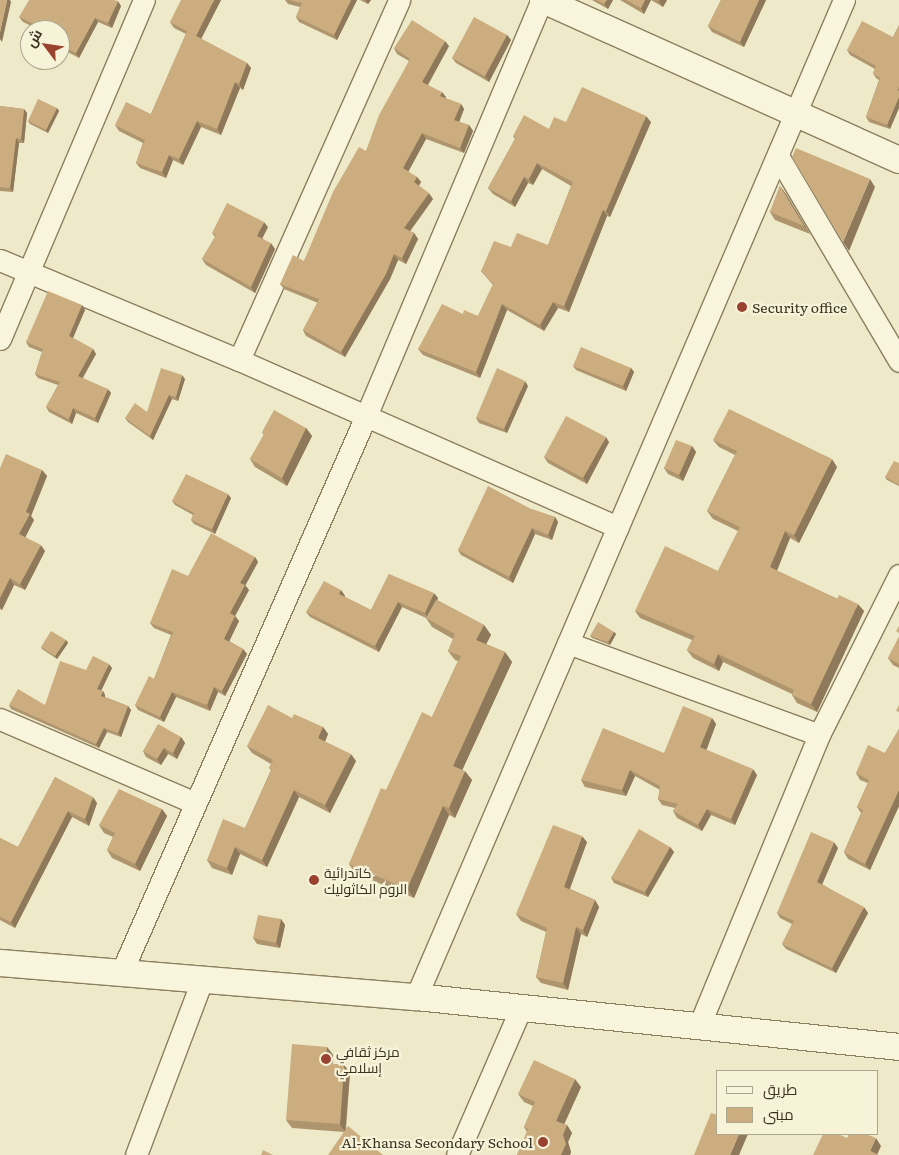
<!DOCTYPE html>
<meta charset="utf-8">
<style>
body{margin:0}
#map{position:relative;width:899px;height:1155px;overflow:hidden;background:#eeeac9;font-family:Literata,Cairo,serif}
div>[style]{position:absolute}
[style*='--x']{left:calc(var(--x)*1px);top:calc(var(--y)*1px);width:calc(var(--w)*1px);rotate:calc(var(--a)*1deg)}
.roads{filter:drop-shadow(1px 0 #8b7e5e) drop-shadow(-1px 0 #8b7e5e) drop-shadow(0 1px #8b7e5e) drop-shadow(0 -1px #8b7e5e)}
.minor>*{height:21px;margin:-10.5px;padding:0 10.5px;transform-origin:10.5px;border-radius:10.5px;background:#f9f5dd}
.tertiary>*{height:26px;margin:-13px;padding:0 13px;transform-origin:13px;border-radius:13px;background:#f9f5dd}
.wall>*{inset:0;background:#af956e}
.shaded-wall>*{inset:0;background:#8e795a}
.building>*{inset:0;background:#cbad80}
.dots>*{width:14px;height:14px;translate:-50% -50%;box-sizing:border-box;border:2px solid #f6f3d9;border-radius:50%}
span{translate:-50% -50%;white-space:nowrap;text-align:center;line-height:1.15;-webkit-text-stroke:4.5px #f6f3d9;paint-order:stroke}
.poi-label{font-size:14px;color:#3b3321}
.left{translate:0 -50%;text-align:left}
.right{translate:-100% -50%;text-align:right}
.legend{position:absolute;left:716px;top:1070px;width:162px;height:65px;box-sizing:border-box;background:#f6f3d9;border:1px solid #aba68f;margin:0;padding:6px 9px;list-style:none;font-size:15px;color:#3b3321}
.legend li{display:flex;align-items:center;gap:10px;height:25px}
.legend b{width:25px;border:1px solid #aba68f}
.north{position:absolute;left:20px;top:20px;width:50px;height:50px;box-sizing:border-box;background:#f6f3d9;border:1px solid #aba68f;border-radius:50%;rotate:301deg;font-size:14px;font-weight:700;line-height:20px;text-align:center;color:#3b3321}
.north::after{content:'';display:block;margin:auto;width:18px;height:22px;background:#99422f;clip-path:polygon(50% 0,100% 100%,50% 72%,0 100%)}
</style>
<div id="map">
<div class="roads">
<div class="minor">
<i style="--x:778;--y:156;--w:238;--a:59.4"></i>
<i style="--x:0;--y:260;--w:259;--a:22.7"></i>
<i style="--x:239;--y:360;--w:414;--a:23.8"></i>
<i style="--x:0;--y:339;--w:368;--a:-67"></i>
<i style="--x:239;--y:360;--w:394;--a:-66"></i>
<i style="--x:568;--y:643;--w:267;--a:20.1"></i>
<i style="--x:819;--y:735;--w:313;--a:112.4"></i>
<i style="--x:0;--y:719;--w:212;--a:23.3"></i>
<i style="--x:819;--y:735;--w:179;--a:-63.4"></i>
<i style="--x:122;--y:971;--w:606;--a:-66.27"></i>
<i style="--x:366;--y:416;--w:452;--a:-67.1"></i>
<i style="--x:416;--y:997;--w:1085;--a:-66.77"></i>
<i style="--x:136;--y:1155;--w:189;--a:-69.3"></i>
<i style="--x:457;--y:1155;--w:160;--a:-66.5"></i>
</div>
<div class="tertiary">
<i style="--x:543;--y:0;--w:390;--a:24.2"></i>
<i style="--x:0;--y:963;--w:417;--a:4.7"></i>
<i style="--x:416;--y:997;--w:486;--a:5.9"></i>
</div>
</div>
<div class="wall">
<i style="clip-path:polygon(221px 0,201px 39px,247px 63px,251px 68px,243px 90px,240px 88px,221px 135px,201px 127px,183px 165px,173px 160px,166px 178px,140px 168px,136px 163px,143px 143px,119px 131px,115px 125px,151px 114px,186px 34px,174px 28px,170px 22px)"></i>
<i style="clip-path:polygon(285px 0,357px 0,337px 40px,299px 22px,296px 17px,300px 7px,288px 4px)"></i>
<i style="clip-path:polygon(360px 0,371px 0,368px 4px)"></i>
<i style="clip-path:polygon(592px 0,613px 0,608px 9px)"></i>
<i style="clip-path:polygon(620px 0,667px 0,663px 7px,651px 0,644px 14px)"></i>
<i style="clip-path:polygon(721px 0,766px 0,744px 47px,712px 32px,708px 26px)"></i>
<i style="clip-path:polygon(121px 6px,112px 28px,98px 22px,79px 58px,60px 48px,60px 30px,40px 30px,23px 22px,19px 17px)"></i>
<i style="clip-path:polygon(899px 25px,899px 108px,890px 129px,869px 122px,866px 117px,879px 80px,876px 78px,873px 73px,875px 69px,850px 55px,847px 50px,893px 37px)"></i>
<i style="clip-path:polygon(507px 35px,511px 40px,489px 82px,456px 63px,452px 58px)"></i>
<i style="clip-path:polygon(449px 46px,428px 85px,446px 97px,445px 98px,461px 104px,464px 109px,459px 122px,469px 125px,473px 131px,464px 153px,426px 139px,408px 172px,417px 177px,421px 182px,419px 186px,433px 199px,410px 231px,414px 233px,418px 239px,406px 264px,398px 260px,390px 279px,345px 357px,306px 336px,303px 330px,318px 303px,284px 289px,280px 284px,304px 261px,366px 151px,409px 61px,397px 54px,394px 48px)"></i>
<i style="clip-path:polygon(0 106px,24px 109px,27px 113px,24px 143px,19px 143px,13px 192px,0 191px)"></i>
<i style="clip-path:polygon(57px 108px,59px 111px,48px 133px,30px 124px,28px 121px)"></i>
<i style="clip-path:polygon(566px 122px,651px 122px,610px 217px,607px 216px,569px 312px,558px 308px,544px 331px,507px 310px,480px 378px,423px 355px,418px 349px,463px 314px,478px 316px,493px 285px,481px 271px,511px 247px,548px 245px,571px 186px,542px 169px,533px 185px,528px 183px,515px 207px,493px 194px,488px 188px,515px 139px,513px 136px,549px 129px)"></i>
<i style="clip-path:polygon(780px 186px,786px 194px,810px 234px,775px 220px,770px 212px)"></i>
<i style="clip-path:polygon(268px 227px,262px 238px,275px 249px,255px 293px,206px 265px,202px 259px,215px 237px,212px 233px)"></i>
<i style="clip-path:polygon(82px 305px,85px 310px,73px 338px,93px 349px,96px 354px,83px 378px,111px 393px,98px 423px,76px 413px,72px 424px,49px 412px,46px 407px,58px 385px,38px 378px,35px 374px,42px 352px,29px 347px,26px 342px)"></i>
<i style="clip-path:polygon(573px 366px,631px 368px,634px 372px,626px 391px,576px 370px)"></i>
<i style="clip-path:polygon(185px 379px,178px 401px,172px 399px,153px 440px,128px 422px,125px 418px,147px 412px)"></i>
<i style="clip-path:polygon(528px 386px,507px 433px,479px 423px,476px 418px)"></i>
<i style="clip-path:polygon(306px 428px,312px 436px,287px 486px,255px 467px,250px 459px,264px 435px,262px 432px)"></i>
<i style="clip-path:polygon(713px 440px,837px 467px,799px 543px,790px 538px,777px 571px,864px 611px,817px 712px,797px 703px,792px 695px,792px 694px,723px 662px,719px 671px,693px 658px,687px 650px,692px 640px,640px 618px,635px 611px,718px 571px,738px 531px,713px 519px,707px 511px,735px 455px,719px 447px)"></i>
<i style="clip-path:polygon(609px 442px,587px 484px,548px 463px,544px 457px)"></i>
<i style="clip-path:polygon(692px 446px,696px 452px,683px 481px,668px 474px,664px 468px)"></i>
<i style="clip-path:polygon(899px 463px,899px 486px,887px 480px,885px 477px)"></i>
<i style="clip-path:polygon(0 468px,42px 470px,47px 476px,31px 516px,34px 520px,25px 537px,45px 551px,25px 590px,14px 585px,2px 610px,0 609px)"></i>
<i style="clip-path:polygon(231px 498px,215px 534px,194px 524px,191px 520px,193px 515px,175px 505px,172px 501px)"></i>
<i style="clip-path:polygon(531px 509px,555px 517px,558px 522px,552px 540px,535px 534px,513px 583px,461px 555px,458px 550px)"></i>
<i style="clip-path:polygon(255px 557px,258px 562px,245px 585px,249px 590px,235px 616px,239px 621px,229px 641px,243px 649px,247px 654px,225px 696px,218px 692px,210px 711px,176px 697px,164px 722px,138px 710px,135px 705px,154px 679px,171px 635px,154px 628px,150px 623px,188px 576px)"></i>
<i style="clip-path:polygon(389px 574px,438px 598px,437px 600px,484px 625px,491px 635px,486px 644px,505px 652px,512px 662px,462px 770px,472px 780px,455px 818px,449px 815px,414px 898px,355px 873px,349px 864px,386px 790px,432px 717px,458px 661px,455px 660px,448px 651px,453px 639px,432px 627px,426px 618px,402px 607px,379px 652px,310px 617px,306px 612px,341px 590px,345px 596px,345px 597px,371px 610px)"></i>
<i style="clip-path:polygon(614px 632px,616px 634px,610px 645px,592px 638px,590px 636px)"></i>
<i style="clip-path:polygon(899px 637px,899px 668px,893px 665px,888px 658px)"></i>
<i style="clip-path:polygon(66px 640px,68px 643px,57px 659px,42px 649px,41px 647px)"></i>
<i style="clip-path:polygon(112px 668px,101px 691px,103px 691px,105px 695px,105px 697px,128px 706px,131px 710px,121px 737px,107px 732px,99px 748px,11px 709px,9px 705px,45px 705px,86px 670px)"></i>
<i style="clip-path:polygon(292px 718px,323px 727px,328px 734px,325px 742px,356px 761px,330px 813px,299px 797px,267px 867px,240px 854px,232px 875px,212px 868px,207px 860px,245px 828px,271px 770px,269px 768px,271px 764px,252px 753px,247px 746px)"></i>
<i style="clip-path:polygon(712px 718px,716px 724px,706px 750px,757px 775px,735px 825px,711px 815px,702px 831px,677px 818px,673px 811px,675px 808px,662px 805px,658px 799px,660px 790px,635px 776px,626px 796px,585px 787px,581px 780px,664px 753px)"></i>
<i style="clip-path:polygon(899px 729px,899px 806px,870px 870px,848px 859px,844px 852px,861px 813px,857px 807px,868px 783px,860px 780px,856px 773px,885px 753px)"></i>
<i style="clip-path:polygon(181px 737px,185px 743px,177px 759px,168px 754px,161px 765px,146px 757px,143px 751px)"></i>
<i style="clip-path:polygon(55px 777px,97px 803px,89px 826px,72px 817px,15px 928px,0 920px,0 838px,18px 847px)"></i>
<i style="clip-path:polygon(162px 809px,167px 816px,140px 871px,112px 858px,107px 850px,113px 837px,104px 833px,99px 825px)"></i>
<i style="clip-path:polygon(587px 842px,570px 889px,595px 900px,599px 907px,587px 937px,581px 934px,568px 990px,541px 983px,536px 977px,546px 932px,521px 921px,516px 914px)"></i>
<i style="clip-path:polygon(670px 847px,674px 852px,648px 897px,614px 883px,611px 878px)"></i>
<i style="clip-path:polygon(838px 848px,822px 884px,868px 913px,836px 973px,786px 949px,782px 944px,792px 924px,780px 918px,777px 913px)"></i>
<i style="clip-path:polygon(281px 919px,285px 925px,280px 948px,257px 944px,253px 938px)"></i>
<i style="clip-path:polygon(327px 1047px,333px 1055px,332px 1064px,344px 1065px,350px 1073px,346px 1130px,344px 1132px,292px 1128px,286px 1120px)"></i>
<i style="clip-path:polygon(581px 1087px,564px 1124px,567px 1125px,572px 1133px,568px 1142px,571px 1152px,570px 1155px,517px 1155px,527px 1132px,524px 1127px,533px 1106px,524px 1102px,518px 1094px)"></i>
</div>
<div class="shaded-wall">
<i style="clip-path:polygon(7px 0,10px 0,11px 2px,2px 42px,0 39px,0 32px)"></i>
<i style="clip-path:polygon(214px 0,221px 0,200px 41px,196px 36px)"></i>
<i style="clip-path:polygon(351px 0,357px 0,337px 40px,334px 35px)"></i>
<i style="clip-path:polygon(365px 0,371px 0,368px 4px)"></i>
<i style="clip-path:polygon(607px 0,613px 0,608px 9px,604px 4px)"></i>
<i style="clip-path:polygon(645px 0,651px 0,644px 14px,641px 8px)"></i>
<i style="clip-path:polygon(660px 0,667px 0,663px 7px,659px 2px)"></i>
<i style="clip-path:polygon(759px 0,766px 0,744px 47px,740px 42px)"></i>
<i style="clip-path:polygon(118px 1px,121px 6px,112px 28px,108px 23px)"></i>
<i style="clip-path:polygon(95px 18px,98px 22px,79px 58px,76px 53px)"></i>
<i style="clip-path:polygon(507px 35px,511px 40px,489px 82px,485px 76px)"></i>
<i style="clip-path:polygon(445px 41px,449px 46px,426px 88px,422px 82px)"></i>
<i style="clip-path:polygon(247px 63px,251px 68px,243px 90px,239px 84px)"></i>
<i style="clip-path:polygon(235px 82px,240px 88px,221px 135px,217px 129px)"></i>
<i style="clip-path:polygon(442px 92px,446px 97px,444px 101px,440px 96px)"></i>
<i style="clip-path:polygon(899px 97px,899px 108px,890px 129px,887px 125px)"></i>
<i style="clip-path:polygon(461px 104px,464px 109px,458px 125px,454px 120px)"></i>
<i style="clip-path:polygon(57px 108px,59px 111px,48px 133px,46px 130px)"></i>
<i style="clip-path:polygon(24px 109px,27px 113px,24px 143px,21px 139px)"></i>
<i style="clip-path:polygon(646px 116px,651px 122px,610px 217px,606px 211px)"></i>
<i style="clip-path:polygon(197px 121px,201px 127px,183px 165px,179px 159px)"></i>
<i style="clip-path:polygon(469px 125px,473px 131px,464px 153px,460px 148px)"></i>
<i style="clip-path:polygon(422px 133px,426px 139px,407px 174px,403px 168px)"></i>
<i style="clip-path:polygon(16px 138px,19px 143px,13px 192px,10px 188px)"></i>
<i style="clip-path:polygon(169px 155px,173px 160px,166px 178px,162px 172px)"></i>
<i style="clip-path:polygon(537px 163px,542px 169px,533px 185px,529px 179px)"></i>
<i style="clip-path:polygon(417px 177px,421px 182px,417px 188px,414px 182px)"></i>
<i style="clip-path:polygon(524px 177px,528px 183px,515px 207px,511px 201px)"></i>
<i style="clip-path:polygon(870px 179px,875px 187px,849px 251px,843px 242px)"></i>
<i style="clip-path:polygon(780px 186px,786px 194px,810px 234px,804px 226px)"></i>
<i style="clip-path:polygon(429px 193px,433px 199px,408px 234px,404px 228px)"></i>
<i style="clip-path:polygon(603px 210px,607px 216px,569px 312px,564px 306px)"></i>
<i style="clip-path:polygon(264px 222px,268px 227px,261px 241px,257px 236px)"></i>
<i style="clip-path:polygon(414px 233px,418px 239px,406px 264px,402px 258px)"></i>
<i style="clip-path:polygon(271px 243px,275px 249px,255px 293px,251px 287px)"></i>
<i style="clip-path:polygon(394px 254px,398px 260px,390px 279px,345px 357px,341px 352px)"></i>
<i style="clip-path:polygon(553px 302px,558px 308px,544px 331px,540px 325px)"></i>
<i style="clip-path:polygon(502px 304px,507px 310px,480px 378px,476px 372px)"></i>
<i style="clip-path:polygon(82px 305px,85px 310px,72px 340px,69px 336px)"></i>
<i style="clip-path:polygon(93px 349px,96px 354px,81px 380px,78px 376px)"></i>
<i style="clip-path:polygon(631px 368px,634px 372px,626px 391px,623px 386px)"></i>
<i style="clip-path:polygon(182px 375px,185px 379px,178px 401px,176px 397px)"></i>
<i style="clip-path:polygon(525px 381px,528px 386px,507px 433px,504px 429px)"></i>
<i style="clip-path:polygon(108px 389px,111px 393px,98px 423px,95px 418px)"></i>
<i style="clip-path:polygon(169px 395px,172px 399px,153px 440px,150px 436px)"></i>
<i style="clip-path:polygon(73px 408px,76px 413px,72px 424px,69px 419px)"></i>
<i style="clip-path:polygon(306px 428px,312px 436px,287px 486px,282px 478px)"></i>
<i style="clip-path:polygon(606px 437px,609px 442px,587px 484px,583px 478px)"></i>
<i style="clip-path:polygon(692px 446px,696px 452px,683px 481px,679px 475px)"></i>
<i style="clip-path:polygon(832px 459px,837px 467px,799px 543px,794px 535px)"></i>
<i style="clip-path:polygon(42px 470px,47px 476px,31px 516px,34px 520px,24px 540px,19px 534px,26px 512px)"></i>
<i style="clip-path:polygon(228px 494px,231px 498px,215px 534px,212px 529px)"></i>
<i style="clip-path:polygon(555px 517px,558px 522px,552px 540px,548px 535px)"></i>
<i style="clip-path:polygon(532px 528px,535px 534px,513px 583px,509px 577px)"></i>
<i style="clip-path:polygon(785px 531px,790px 538px,775px 575px,770px 567px)"></i>
<i style="clip-path:polygon(41px 545px,45px 551px,25px 590px,20px 584px)"></i>
<i style="clip-path:polygon(255px 557px,258px 562px,244px 588px,240px 583px)"></i>
<i style="clip-path:polygon(10px 578px,14px 585px,2px 610px,0 607px,0 598px)"></i>
<i style="clip-path:polygon(245px 585px,249px 590px,235px 616px,239px 621px,228px 644px,224px 639px,230px 613px)"></i>
<i style="clip-path:polygon(341px 590px,345px 596px,343px 599px,339px 594px)"></i>
<i style="clip-path:polygon(434px 593px,438px 598px,429px 619px,425px 613px)"></i>
<i style="clip-path:polygon(398px 602px,402px 607px,379px 652px,375px 646px)"></i>
<i style="clip-path:polygon(858px 604px,864px 611px,817px 712px,811px 704px)"></i>
<i style="clip-path:polygon(484px 625px,491px 635px,483px 650px,476px 640px)"></i>
<i style="clip-path:polygon(614px 632px,616px 634px,610px 645px,608px 642px)"></i>
<i style="clip-path:polygon(66px 640px,68px 643px,57px 659px,55px 656px)"></i>
<i style="clip-path:polygon(243px 649px,247px 654px,225px 696px,222px 691px)"></i>
<i style="clip-path:polygon(505px 652px,512px 662px,460px 775px,453px 766px)"></i>
<i style="clip-path:polygon(718px 654px,723px 662px,719px 671px,714px 664px)"></i>
<i style="clip-path:polygon(109px 664px,112px 668px,100px 693px,97px 689px)"></i>
<i style="clip-path:polygon(214px 687px,218px 692px,210px 711px,207px 705px)"></i>
<i style="clip-path:polygon(103px 691px,105px 695px,104px 700px,101px 696px)"></i>
<i style="clip-path:polygon(172px 692px,176px 697px,164px 722px,160px 717px)"></i>
<i style="clip-path:polygon(128px 706px,131px 710px,121px 737px,118px 733px)"></i>
<i style="clip-path:polygon(712px 718px,716px 724px,705px 754px,700px 747px)"></i>
<i style="clip-path:polygon(323px 727px,328px 734px,323px 746px,318px 738px)"></i>
<i style="clip-path:polygon(104px 728px,107px 732px,99px 748px,96px 744px)"></i>
<i style="clip-path:polygon(181px 737px,185px 743px,177px 759px,173px 753px)"></i>
<i style="clip-path:polygon(164px 748px,168px 754px,161px 765px,157px 759px)"></i>
<i style="clip-path:polygon(351px 754px,356px 761px,330px 813px,325px 805px)"></i>
<i style="clip-path:polygon(753px 769px,757px 775px,735px 825px,731px 819px)"></i>
<i style="clip-path:polygon(630px 770px,635px 776px,626px 796px,622px 790px)"></i>
<i style="clip-path:polygon(465px 771px,472px 780px,455px 818px,449px 808px)"></i>
<i style="clip-path:polygon(294px 790px,299px 797px,267px 867px,262px 860px)"></i>
<i style="clip-path:polygon(899px 790px,899px 806px,870px 870px,865px 864px)"></i>
<i style="clip-path:polygon(93px 797px,97px 803px,89px 826px,85px 819px)"></i>
<i style="clip-path:polygon(443px 806px,449px 815px,414px 898px,407px 889px)"></i>
<i style="clip-path:polygon(162px 809px,167px 816px,140px 871px,135px 864px)"></i>
<i style="clip-path:polygon(707px 809px,711px 815px,702px 831px,698px 825px)"></i>
<i style="clip-path:polygon(68px 811px,72px 817px,15px 928px,11px 922px)"></i>
<i style="clip-path:polygon(582px 836px,587px 842px,568px 893px,564px 887px)"></i>
<i style="clip-path:polygon(834px 842px,838px 848px,821px 887px,817px 882px)"></i>
<i style="clip-path:polygon(235px 847px,240px 854px,232px 875px,227px 868px)"></i>
<i style="clip-path:polygon(670px 847px,674px 852px,648px 897px,645px 892px)"></i>
<i style="clip-path:polygon(595px 900px,599px 907px,587px 937px,583px 930px)"></i>
<i style="clip-path:polygon(864px 907px,868px 913px,836px 973px,832px 968px)"></i>
<i style="clip-path:polygon(281px 919px,285px 925px,280px 948px,276px 943px)"></i>
<i style="clip-path:polygon(576px 927px,581px 934px,568px 990px,563px 983px)"></i>
<i style="clip-path:polygon(327px 1047px,333px 1055px,332px 1072px,326px 1063px)"></i>
<i style="clip-path:polygon(344px 1065px,350px 1073px,345px 1132px,340px 1124px)"></i>
<i style="clip-path:polygon(575px 1079px,581px 1087px,562px 1129px,556px 1121px)"></i>
<i style="clip-path:polygon(567px 1125px,572px 1133px,568px 1142px,571px 1152px,570px 1155px,561px 1155px,563px 1135px)"></i>
<i style="clip-path:polygon(739px 1134px,748px 1134px,739px 1155px,730px 1155px)"></i>
<i style="clip-path:polygon(876px 1138px,881px 1146px,877px 1155px,870px 1151px)"></i>
</div>
<div class="building">
<i style="clip-path:polygon(0 0,7px 0,0 32px)"></i>
<i style="clip-path:polygon(29px 0,114px 0,118px 1px,108px 23px,95px 18px,76px 53px,60px 45px,60px 30px,47px 30px,19px 17px)"></i>
<i style="clip-path:polygon(181px 0,214px 0,196px 36px,170px 22px)"></i>
<i style="clip-path:polygon(289px 0,351px 0,334px 35px,296px 17px,302px 3px)"></i>
<i style="clip-path:polygon(597px 0,607px 0,604px 4px)"></i>
<i style="clip-path:polygon(626px 0,645px 0,641px 8px)"></i>
<i style="clip-path:polygon(721px 0,759px 0,740px 42px,708px 26px)"></i>
<i style="clip-path:polygon(474px 17px,507px 35px,485px 76px,452px 58px)"></i>
<i style="clip-path:polygon(412px 20px,445px 41px,422px 82px,442px 92px,440px 96px,461px 104px,454px 120px,469px 125px,460px 148px,422px 133px,403px 168px,417px 177px,414px 182px,429px 193px,404px 228px,414px 233px,402px 258px,394px 254px,386px 274px,341px 352px,303px 330px,319px 299px,280px 284px,293px 255px,304px 261px,333px 192px,359px 147px,366px 151px,379px 115px,410px 59px,394px 48px)"></i>
<i style="clip-path:polygon(862px 21px,893px 37px,899px 25px,899px 87px,897px 90px,899px 91px,899px 97px,887px 125px,866px 117px,880px 78px,873px 73px,876px 66px,847px 50px)"></i>
<i style="clip-path:polygon(187px 31px,247px 63px,239px 84px,235px 82px,217px 129px,197px 121px,179px 159px,169px 155px,162px 172px,136px 163px,145px 140px,115px 125px,126px 102px,151px 114px)"></i>
<i style="clip-path:polygon(582px 87px,646px 116px,606px 211px,603px 210px,564px 306px,553px 302px,540px 325px,502px 304px,476px 372px,418px 349px,442px 304px,463px 314px,464px 310px,478px 316px,493px 284px,481px 271px,494px 241px,511px 247px,517px 233px,548px 245px,573px 182px,537px 163px,529px 179px,524px 177px,511px 201px,488px 188px,516px 137px,513px 136px,524px 115px,549px 129px,554px 117px,566px 122px)"></i>
<i style="clip-path:polygon(38px 99px,57px 108px,46px 130px,28px 121px)"></i>
<i style="clip-path:polygon(0 106px,24px 109px,21px 139px,16px 138px,10px 188px,0 187px)"></i>
<i style="clip-path:polygon(796px 148px,870px 179px,843px 242px,792px 157px)"></i>
<i style="clip-path:polygon(780px 186px,804px 226px,770px 212px)"></i>
<i style="clip-path:polygon(227px 203px,264px 222px,257px 236px,271px 243px,251px 287px,202px 259px,216px 235px,212px 233px)"></i>
<i style="clip-path:polygon(48px 291px,82px 305px,69px 336px,93px 349px,78px 376px,108px 389px,95px 418px,73px 408px,69px 419px,46px 407px,60px 382px,35px 374px,43px 349px,26px 342px)"></i>
<i style="clip-path:polygon(581px 347px,631px 368px,623px 386px,573px 366px)"></i>
<i style="clip-path:polygon(161px 368px,182px 375px,176px 397px,169px 395px,150px 436px,125px 418px,135px 403px,147px 412px)"></i>
<i style="clip-path:polygon(497px 368px,525px 381px,504px 429px,476px 418px)"></i>
<i style="clip-path:polygon(729px 409px,832px 459px,794px 535px,785px 531px,770px 567px,837px 599px,839px 595px,858px 604px,811px 704px,792px 695px,794px 690px,718px 654px,714px 664px,687px 650px,695px 636px,635px 611px,665px 546px,718px 571px,740px 527px,707px 511px,737px 451px,713px 440px)"></i>
<i style="clip-path:polygon(274px 410px,306px 428px,282px 478px,250px 459px,264px 434px,262px 432px)"></i>
<i style="clip-path:polygon(566px 416px,606px 437px,583px 478px,544px 457px)"></i>
<i style="clip-path:polygon(676px 440px,692px 446px,679px 475px,664px 468px)"></i>
<i style="clip-path:polygon(6px 454px,42px 470px,26px 512px,30px 514px,19px 534px,41px 545px,20px 584px,10px 578px,0 598px,0 468px)"></i>
<i style="clip-path:polygon(894px 461px,899px 463px,899px 485px,885px 477px)"></i>
<i style="clip-path:polygon(186px 474px,228px 494px,212px 529px,191px 520px,194px 513px,172px 501px)"></i>
<i style="clip-path:polygon(488px 486px,531px 509px,555px 517px,548px 535px,532px 528px,509px 577px,458px 550px)"></i>
<i style="clip-path:polygon(211px 533px,255px 557px,240px 583px,245px 585px,230px 613px,235px 616px,224px 639px,243px 649px,222px 691px,214px 687px,207px 705px,172px 692px,160px 717px,135px 705px,149px 676px,154px 679px,173px 632px,150px 623px,172px 569px,188px 576px)"></i>
<i style="clip-path:polygon(389px 574px,434px 593px,425px 613px,398px 602px,375px 646px,306px 612px,324px 581px,341px 590px,339px 594px,371px 610px)"></i>
<i style="clip-path:polygon(436px 600px,484px 625px,476px 640px,505px 652px,453px 766px,465px 771px,449px 808px,443px 806px,407px 889px,349px 864px,381px 788px,386px 790px,422px 712px,432px 717px,461px 656px,448px 651px,455px 634px,426px 618px)"></i>
<i style="clip-path:polygon(598px 622px,614px 632px,608px 642px,590px 636px)"></i>
<i style="clip-path:polygon(899px 626px,899px 633px,896px 631px)"></i>
<i style="clip-path:polygon(51px 631px,66px 640px,55px 656px,41px 647px)"></i>
<i style="clip-path:polygon(899px 637px,899px 664px,888px 658px)"></i>
<i style="clip-path:polygon(93px 656px,109px 664px,97px 689px,103px 691px,101px 696px,128px 706px,118px 733px,104px 728px,96px 744px,9px 705px,18px 689px,45px 705px,60px 661px,86px 670px)"></i>
<i style="clip-path:polygon(268px 705px,292px 718px,294px 714px,323px 727px,318px 738px,351px 754px,325px 805px,294px 790px,262px 860px,235px 847px,227px 868px,207px 860px,223px 819px,245px 828px,272px 769px,269px 768px,273px 760px,247px 746px)"></i>
<i style="clip-path:polygon(899px 705px,899px 712px,896px 711px)"></i>
<i style="clip-path:polygon(683px 706px,712px 718px,700px 747px,753px 769px,731px 819px,707px 809px,698px 825px,673px 811px,678px 804px,658px 799px,660px 786px,630px 770px,622px 790px,581px 780px,603px 728px,664px 753px)"></i>
<i style="clip-path:polygon(158px 724px,181px 737px,173px 753px,164px 748px,157px 759px,143px 751px)"></i>
<i style="clip-path:polygon(899px 729px,899px 790px,865px 864px,844px 852px,863px 810px,857px 807px,869px 780px,856px 773px,868px 745px,885px 753px)"></i>
<i style="clip-path:polygon(55px 777px,93px 797px,85px 819px,68px 811px,11px 922px,0 917px,0 838px,18px 847px)"></i>
<i style="clip-path:polygon(119px 789px,162px 809px,135px 864px,107px 850px,115px 833px,99px 825px)"></i>
<i style="clip-path:polygon(553px 825px,582px 836px,564px 887px,595px 900px,583px 930px,576px 927px,563px 983px,536px 977px,547px 928px,516px 914px)"></i>
<i style="clip-path:polygon(639px 829px,670px 847px,645px 892px,611px 878px)"></i>
<i style="clip-path:polygon(811px 832px,834px 842px,817px 882px,864px 907px,832px 968px,782px 944px,794px 921px,777px 913px)"></i>
<i style="clip-path:polygon(258px 915px,281px 919px,276px 943px,253px 938px)"></i>
<i style="clip-path:polygon(292px 1044px,327px 1047px,326px 1063px,344px 1065px,340px 1124px,286px 1120px)"></i>
<i style="clip-path:polygon(534px 1060px,575px 1079px,556px 1121px,567px 1125px,563px 1135px,566px 1144px,561px 1155px,517px 1155px,528px 1129px,524px 1127px,535px 1102px,518px 1094px)"></i>
<i style="clip-path:polygon(711px 1113px,718px 1115px,718px 1134px,739px 1134px,730px 1155px,694px 1155px)"></i>
<i style="clip-path:polygon(348px 1126px,383px 1155px,328px 1155px)"></i>
<i style="clip-path:polygon(823px 1134px,838px 1134px,847px 1138px,849px 1134px,866px 1134px,876px 1138px,870px 1151px,879px 1155px,813px 1155px)"></i>
<i style="clip-path:polygon(263px 1150px,273px 1155px,261px 1155px)"></i>
</div>
<div class="dots">
<i style="left:742px;top:307px;background:#99422f"></i>
<i style="left:314px;top:880px;background:#99422f"></i>
<i style="left:326px;top:1059px;background:#99422f"></i>
<i style="left:543px;top:1142px;background:#99422f"></i>
</div>
<div class="poi-label">
<span class="left" style="left:752px;top:307px">Security office</span>
<span class="left" style="left:324px;top:880px">كاتدرائية<br>الروم الكاثوليك</span>
<span class="left" style="left:336px;top:1059px">مركز ثقافي<br>إسلامي</span>
<span class="right" style="left:533px;top:1142px">Al-Khansa Secondary School</span>
</div>
<ul class="legend">
<li><b style="height:6px;background:#f9f5dd"></b>طريق</li>
<li><b style="height:14px;background:#cbad80"></b>مبنى</li>
</ul>
<div class="north">ش</div>
</div>
